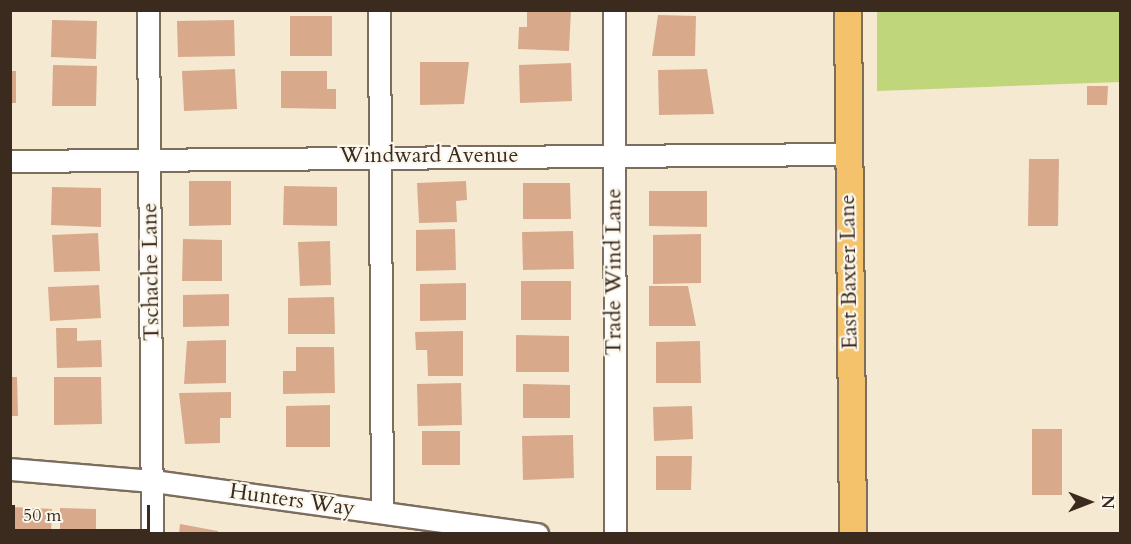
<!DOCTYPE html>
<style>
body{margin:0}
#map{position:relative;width:1131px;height:544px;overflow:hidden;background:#f6e9d2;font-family:Cardo,serif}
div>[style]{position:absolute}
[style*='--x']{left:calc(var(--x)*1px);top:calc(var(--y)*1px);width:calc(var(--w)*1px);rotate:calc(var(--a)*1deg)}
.green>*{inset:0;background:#c0d67a}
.building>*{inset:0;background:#d8aa8b}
.roads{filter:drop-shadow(2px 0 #7c6d5d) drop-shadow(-2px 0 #7c6d5d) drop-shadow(0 2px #7c6d5d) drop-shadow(0 -2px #7c6d5d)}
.minor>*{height:21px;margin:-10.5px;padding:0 10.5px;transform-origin:10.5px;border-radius:10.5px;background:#fff}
.major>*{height:26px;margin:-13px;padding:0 13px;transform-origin:13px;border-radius:13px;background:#f3c26a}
span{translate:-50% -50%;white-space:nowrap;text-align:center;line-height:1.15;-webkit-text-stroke:4.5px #fbf7ec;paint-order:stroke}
.street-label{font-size:22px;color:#3b2a1e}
.frame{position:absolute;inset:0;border:12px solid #3b2a1e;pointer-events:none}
.north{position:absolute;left:1059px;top:472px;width:60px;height:60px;-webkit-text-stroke:4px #fbf7ec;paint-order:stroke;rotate:90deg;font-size:16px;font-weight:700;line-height:24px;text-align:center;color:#3b2a1e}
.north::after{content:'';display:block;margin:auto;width:21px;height:27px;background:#3b2a1e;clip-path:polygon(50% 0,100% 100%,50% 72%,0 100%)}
.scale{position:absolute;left:12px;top:505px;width:138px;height:27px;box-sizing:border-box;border:3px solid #3b2a1e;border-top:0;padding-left:8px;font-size:18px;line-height:21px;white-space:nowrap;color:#3b2a1e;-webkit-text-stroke:4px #fbf7ec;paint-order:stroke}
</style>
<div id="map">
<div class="green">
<i style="clip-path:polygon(877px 11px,1120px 11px,1120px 82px,877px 91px)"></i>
</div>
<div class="building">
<i style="clip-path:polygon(527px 10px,571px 10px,569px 51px,518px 49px,519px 27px,527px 27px)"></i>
<i style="clip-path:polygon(658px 15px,696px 16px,695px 56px,652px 56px)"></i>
<i style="clip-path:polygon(290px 16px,332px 16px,332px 56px,290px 56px)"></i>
<i style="clip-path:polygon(52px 20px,97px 21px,96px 59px,51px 57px)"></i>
<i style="clip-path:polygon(234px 20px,235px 56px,178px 57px,177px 21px)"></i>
<i style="clip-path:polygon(420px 62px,469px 62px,464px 104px,420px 105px)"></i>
<i style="clip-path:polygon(571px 63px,572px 101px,520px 103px,519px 65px)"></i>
<i style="clip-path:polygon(53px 65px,97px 66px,96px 106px,52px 106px)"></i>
<i style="clip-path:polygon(235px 69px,237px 109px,184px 111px,182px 71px)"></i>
<i style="clip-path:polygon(707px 69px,714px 114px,659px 115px,658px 70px)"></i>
<i style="clip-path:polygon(10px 71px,16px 71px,16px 103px,10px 103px)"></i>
<i style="clip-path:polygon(281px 71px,327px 71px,327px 89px,336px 89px,336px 109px,281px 108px)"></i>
<i style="clip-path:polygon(1087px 86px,1108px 86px,1107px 105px,1087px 105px)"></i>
<i style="clip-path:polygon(1029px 159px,1059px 159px,1058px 226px,1028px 226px)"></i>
<i style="clip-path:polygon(189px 181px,231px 181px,231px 225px,189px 226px)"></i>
<i style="clip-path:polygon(466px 181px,467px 200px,456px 201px,457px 222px,419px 223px,417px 183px)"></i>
<i style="clip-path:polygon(523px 183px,570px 183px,571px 219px,523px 219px)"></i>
<i style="clip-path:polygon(284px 186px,337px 187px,337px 226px,283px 225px)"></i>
<i style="clip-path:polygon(52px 187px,101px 188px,101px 227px,51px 225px)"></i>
<i style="clip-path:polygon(649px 191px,707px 191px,707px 227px,649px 226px)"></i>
<i style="clip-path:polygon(455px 229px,456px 270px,416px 271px,416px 230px)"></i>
<i style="clip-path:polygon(573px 231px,574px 269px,523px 270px,522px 232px)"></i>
<i style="clip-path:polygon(98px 233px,100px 271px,54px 272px,52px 235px)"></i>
<i style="clip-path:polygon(701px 234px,701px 283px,653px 284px,653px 235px)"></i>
<i style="clip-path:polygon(183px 239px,222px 240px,222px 281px,182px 281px)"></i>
<i style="clip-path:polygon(330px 241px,331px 285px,300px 286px,298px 242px)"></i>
<i style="clip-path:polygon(521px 281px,571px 281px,571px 320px,521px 320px)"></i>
<i style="clip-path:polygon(466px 283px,466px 320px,420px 321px,420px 284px)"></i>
<i style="clip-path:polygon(99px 285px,101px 318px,50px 321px,48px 287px)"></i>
<i style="clip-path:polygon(649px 286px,688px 286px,696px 326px,649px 326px)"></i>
<i style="clip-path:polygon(229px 294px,229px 326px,183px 327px,183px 295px)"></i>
<i style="clip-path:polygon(334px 297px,335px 334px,288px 334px,288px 298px)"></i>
<i style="clip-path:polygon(56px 328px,77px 328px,77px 341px,101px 340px,102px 367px,57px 368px)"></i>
<i style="clip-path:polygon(463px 331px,463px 376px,428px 376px,427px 350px,416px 350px,415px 332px)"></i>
<i style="clip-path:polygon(516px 335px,569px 336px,569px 372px,516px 372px)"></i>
<i style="clip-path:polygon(226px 340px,226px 383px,184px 384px,187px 341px)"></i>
<i style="clip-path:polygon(700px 341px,701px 383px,656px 383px,656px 342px)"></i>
<i style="clip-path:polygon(296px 347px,334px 347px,335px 393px,283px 394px,283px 371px,296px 371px)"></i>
<i style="clip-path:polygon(10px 377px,17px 377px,18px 416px,10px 416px)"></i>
<i style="clip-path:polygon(54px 377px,101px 377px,102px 424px,54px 425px)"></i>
<i style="clip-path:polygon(461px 383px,462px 425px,418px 426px,417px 384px)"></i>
<i style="clip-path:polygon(523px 384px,570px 385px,570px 418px,523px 418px)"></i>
<i style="clip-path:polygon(231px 392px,231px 418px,220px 418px,220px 443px,185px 444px,179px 393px)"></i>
<i style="clip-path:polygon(330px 405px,330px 447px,286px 447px,286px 406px)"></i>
<i style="clip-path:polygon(692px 406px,693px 439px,654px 441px,653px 407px)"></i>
<i style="clip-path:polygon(1032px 429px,1062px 429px,1062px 495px,1032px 495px)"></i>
<i style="clip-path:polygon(422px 431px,460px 431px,460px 465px,422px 465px)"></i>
<i style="clip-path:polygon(573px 435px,574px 478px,523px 480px,522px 436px)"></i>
<i style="clip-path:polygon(656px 456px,692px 456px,691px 490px,656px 490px)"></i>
<i style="clip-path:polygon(12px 507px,52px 509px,51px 534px,11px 534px)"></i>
<i style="clip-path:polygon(60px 508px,96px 509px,96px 530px,102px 534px,60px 534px)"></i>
<i style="clip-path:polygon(180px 524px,218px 531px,218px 534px,179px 534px)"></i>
</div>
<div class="roads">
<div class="minor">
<i style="--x:148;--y:10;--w:524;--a:89.56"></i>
<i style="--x:379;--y:10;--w:502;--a:89.66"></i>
<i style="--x:614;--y:10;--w:524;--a:89.89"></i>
<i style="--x:10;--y:161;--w:838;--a:-0.48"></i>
<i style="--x:10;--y:469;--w:144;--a:4.8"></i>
<i style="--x:154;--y:481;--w:387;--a:7.9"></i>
</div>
<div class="major">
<i style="--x:848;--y:10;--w:524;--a:89.45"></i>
</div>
</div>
<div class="street-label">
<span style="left:429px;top:156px">Windward Avenue</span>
<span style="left:151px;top:272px;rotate:-91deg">Tschache Lane</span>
<span style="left:614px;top:272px;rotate:-90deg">Trade Wind Lane</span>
<span style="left:849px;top:272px;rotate:-91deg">East Baxter Lane</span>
<span style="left:292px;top:500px;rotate:8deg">Hunters Way</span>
</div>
<div class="frame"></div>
<div class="north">N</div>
<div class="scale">50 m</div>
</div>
